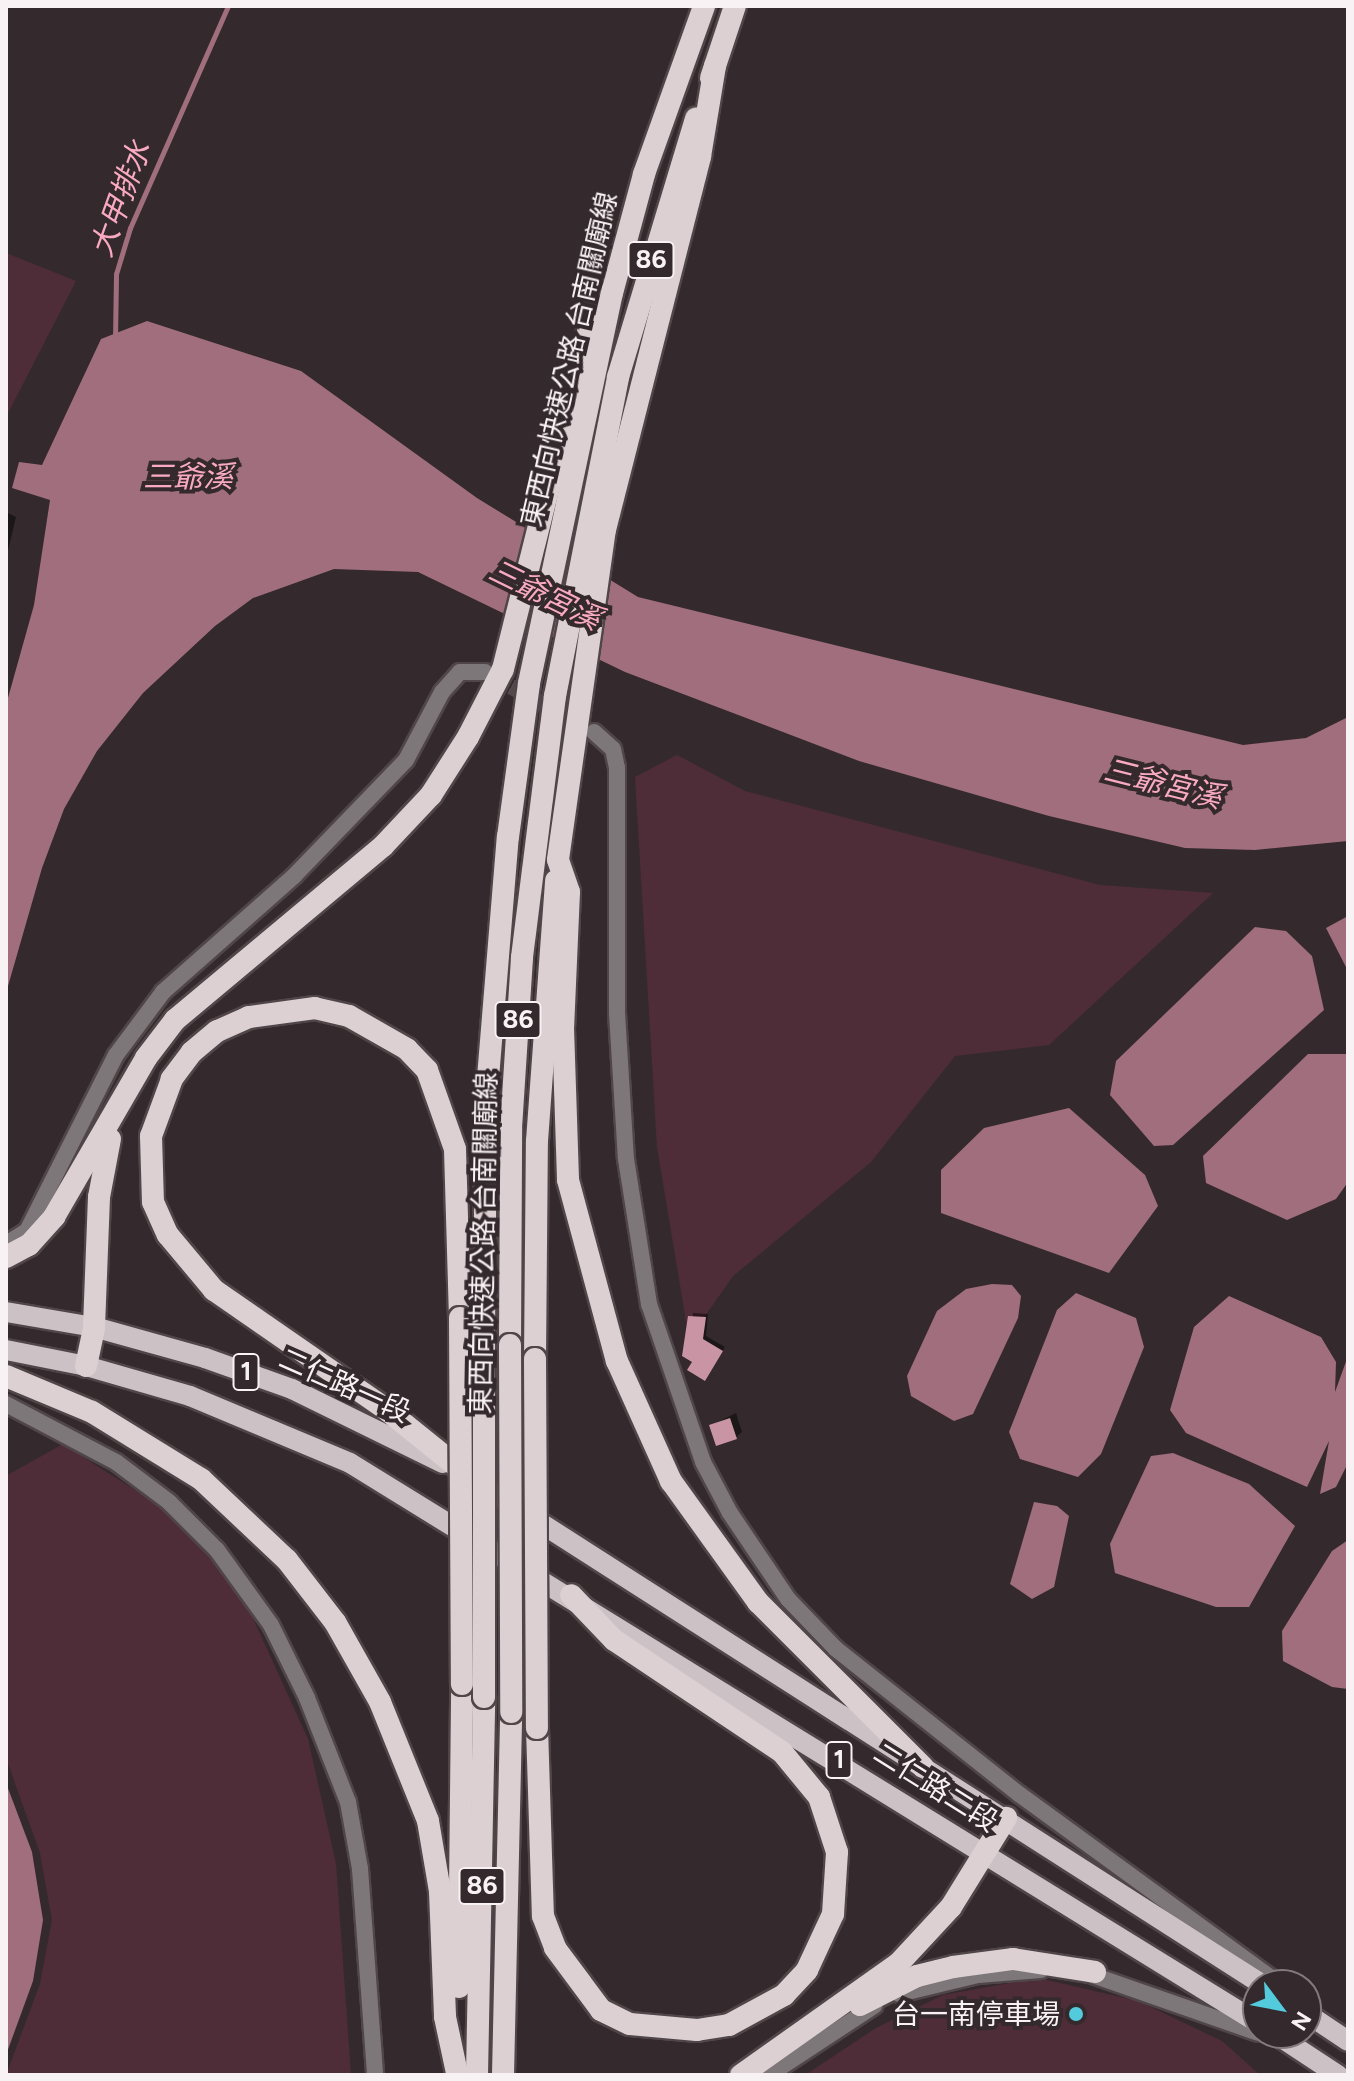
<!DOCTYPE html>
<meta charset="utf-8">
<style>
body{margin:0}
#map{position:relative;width:1354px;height:2081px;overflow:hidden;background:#342a2d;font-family:Figtree,"Noto Sans TC",sans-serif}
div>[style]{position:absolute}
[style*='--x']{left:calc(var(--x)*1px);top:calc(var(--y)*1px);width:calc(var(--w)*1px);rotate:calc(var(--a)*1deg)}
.green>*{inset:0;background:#4f2d38}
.water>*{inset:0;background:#a06e7d}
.shadow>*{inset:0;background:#0007}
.stream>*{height:5px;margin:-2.5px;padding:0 2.5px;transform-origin:2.5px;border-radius:2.5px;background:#a06e7d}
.building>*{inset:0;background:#c994a4}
.minor-tunnel>*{height:16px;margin-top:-8px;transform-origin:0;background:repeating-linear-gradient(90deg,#52484b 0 16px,transparent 0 24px)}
.roads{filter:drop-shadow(2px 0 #504649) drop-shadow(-2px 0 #504649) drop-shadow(0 2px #504649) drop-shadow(0 -2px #504649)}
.minor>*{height:16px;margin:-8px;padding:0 8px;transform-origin:8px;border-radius:8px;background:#7d7779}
.primary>*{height:20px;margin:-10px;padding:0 10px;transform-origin:10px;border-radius:10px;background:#ccc1c4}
.trunk>*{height:22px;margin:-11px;padding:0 11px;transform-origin:11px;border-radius:11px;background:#dcd0d3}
.bridges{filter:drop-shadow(2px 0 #504649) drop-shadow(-2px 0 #504649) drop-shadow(0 2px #504649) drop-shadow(0 -2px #504649)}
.trunk-bridge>*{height:22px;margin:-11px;padding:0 11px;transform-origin:11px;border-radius:11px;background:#dcd0d3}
.dots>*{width:22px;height:22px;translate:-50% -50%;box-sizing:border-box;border:4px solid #342a2d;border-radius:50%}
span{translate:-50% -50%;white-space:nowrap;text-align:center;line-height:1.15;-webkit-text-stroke:8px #342a2d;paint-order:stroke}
.shield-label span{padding:2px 6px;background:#342a2d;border:2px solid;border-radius:6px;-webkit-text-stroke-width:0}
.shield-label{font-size:26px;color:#f9f2f4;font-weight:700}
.street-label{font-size:28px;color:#f9f2f4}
.poi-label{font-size:28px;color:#f9f2f4}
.right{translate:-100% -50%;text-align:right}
.water-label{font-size:30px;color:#f9aac2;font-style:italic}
.frame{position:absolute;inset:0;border:8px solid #f9f2f4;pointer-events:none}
.north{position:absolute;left:1242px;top:1969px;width:80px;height:80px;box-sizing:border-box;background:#342a2d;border:2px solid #837a7d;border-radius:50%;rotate:122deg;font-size:22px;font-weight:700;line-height:32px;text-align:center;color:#f9f2f4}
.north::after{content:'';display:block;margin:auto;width:28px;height:36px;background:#54cadd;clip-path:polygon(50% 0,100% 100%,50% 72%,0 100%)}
</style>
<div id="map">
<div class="green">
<i style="clip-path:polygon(6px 253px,76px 281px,6px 417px)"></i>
<i style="clip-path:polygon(677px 755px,745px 791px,1100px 885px,1213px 893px,1049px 1045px,955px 1056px,871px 1162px,733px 1276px,689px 1339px,657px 1147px,635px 777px)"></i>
<i style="clip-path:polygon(63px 1444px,155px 1503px,212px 1557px,252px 1616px,308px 1739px,336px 1864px,351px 2075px,6px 2075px,40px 1984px,52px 1920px,40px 1853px,6px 1758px,6px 1476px)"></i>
<i style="clip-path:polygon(1038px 1978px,1138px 2001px,1222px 2041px,1260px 2075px,805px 2075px,876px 2028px,943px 1995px)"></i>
</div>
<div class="water">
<i style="clip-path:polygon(147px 321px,301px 371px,477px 498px,638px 597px,1243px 745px,1306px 738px,1348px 717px,1348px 841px,1255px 850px,1185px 848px,1049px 816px,859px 761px,625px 672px,418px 572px,334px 569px,253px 598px,215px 626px,143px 693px,97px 751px,64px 809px,42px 868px,6px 993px,6px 705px,34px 605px,50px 500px,12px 488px,19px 462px,42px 465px,101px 339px)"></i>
<i style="clip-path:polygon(1348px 916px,1348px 971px,1326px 928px)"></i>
<i style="clip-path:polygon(1255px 927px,1286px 931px,1312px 956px,1324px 1010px,1173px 1145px,1154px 1146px,1110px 1095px,1116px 1061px)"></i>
<i style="clip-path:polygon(1308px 1054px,1348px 1054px,1348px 1182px,1336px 1199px,1287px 1220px,1206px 1183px,1203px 1156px)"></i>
<i style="clip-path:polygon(1069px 1108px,1145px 1175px,1158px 1206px,1109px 1273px,941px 1213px,941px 1170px,984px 1128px)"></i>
<i style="clip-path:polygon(992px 1284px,1012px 1285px,1021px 1296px,1018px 1318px,973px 1414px,954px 1421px,911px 1396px,907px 1376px,937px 1311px,966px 1289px)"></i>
<i style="clip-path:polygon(1076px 1293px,1136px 1318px,1144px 1347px,1101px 1454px,1078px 1477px,1020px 1459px,1009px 1432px,1057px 1310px)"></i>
<i style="clip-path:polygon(1229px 1296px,1321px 1337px,1336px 1362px,1335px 1392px,1348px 1356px,1348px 1463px,1336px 1487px,1320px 1494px,1329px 1441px,1307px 1487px,1186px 1433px,1170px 1410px,1194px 1327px)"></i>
<i style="clip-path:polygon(1173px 1453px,1249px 1484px,1295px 1526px,1249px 1607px,1216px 1607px,1115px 1573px,1110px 1544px,1151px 1456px)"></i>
<i style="clip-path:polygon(1034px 1502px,1057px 1506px,1069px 1516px,1054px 1587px,1032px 1599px,1010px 1584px)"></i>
<i style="clip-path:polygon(1348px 1540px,1348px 1689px,1332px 1687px,1283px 1661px,1282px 1631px,1332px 1551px)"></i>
<i style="clip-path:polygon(6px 1783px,32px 1852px,43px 1920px,33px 1981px,6px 2055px)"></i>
</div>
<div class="shadow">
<i style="clip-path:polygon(6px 512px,16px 517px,6px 559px)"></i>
<i style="clip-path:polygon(693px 1313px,708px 1314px,706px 1336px,725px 1347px,708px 1375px,694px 1361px)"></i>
<i style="clip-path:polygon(736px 1413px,742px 1432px,736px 1437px,712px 1425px)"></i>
</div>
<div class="stream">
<i style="--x:115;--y:339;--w:65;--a:-89.1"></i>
<i style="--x:116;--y:274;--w:48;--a:-73.1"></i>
<i style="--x:130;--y:228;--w:243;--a:-66.2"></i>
</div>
<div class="building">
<i style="clip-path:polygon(688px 1316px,706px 1317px,703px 1339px,723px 1351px,705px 1381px,687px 1370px,692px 1362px,682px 1356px)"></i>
<i style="clip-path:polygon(730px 1418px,737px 1439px,716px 1446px,709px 1425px)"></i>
</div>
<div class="minor-tunnel">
<i style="--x:490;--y:675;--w:110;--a:28.9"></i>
</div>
<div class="roads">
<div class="minor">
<i style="--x:594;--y:732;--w:25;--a:42"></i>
<i style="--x:613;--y:749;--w:19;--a:78"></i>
<i style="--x:617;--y:768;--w:245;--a:90"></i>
<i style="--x:617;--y:1013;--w:146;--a:86.5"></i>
<i style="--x:626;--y:1159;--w:147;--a:81"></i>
<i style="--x:649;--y:1304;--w:167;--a:71.1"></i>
<i style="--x:703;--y:1462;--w:58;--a:62.1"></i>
<i style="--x:730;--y:1513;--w:104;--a:56"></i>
<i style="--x:788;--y:1599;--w:69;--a:46.2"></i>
<i style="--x:836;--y:1649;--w:233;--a:38.4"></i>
<i style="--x:1019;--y:1794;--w:324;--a:36.1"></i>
<i style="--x:6;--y:1244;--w:25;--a:-32"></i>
<i style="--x:27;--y:1231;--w:197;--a:-63.2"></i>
<i style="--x:116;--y:1055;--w:79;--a:-53.3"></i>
<i style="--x:163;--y:992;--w:175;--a:-41.5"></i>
<i style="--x:294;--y:876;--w:161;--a:-46"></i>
<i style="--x:406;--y:760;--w:77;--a:-62.1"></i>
<i style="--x:442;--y:692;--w:27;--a:-48"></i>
<i style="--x:460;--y:672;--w:25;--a:0"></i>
<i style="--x:6;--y:1404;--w:124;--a:27.8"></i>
<i style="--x:116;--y:1462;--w:66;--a:37"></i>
<i style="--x:169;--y:1502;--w:68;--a:45"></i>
<i style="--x:217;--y:1550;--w:92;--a:54.2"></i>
<i style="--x:271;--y:1625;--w:81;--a:63.7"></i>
<i style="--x:307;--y:1698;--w:112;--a:68.5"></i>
<i style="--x:348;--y:1802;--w:68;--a:79.8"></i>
<i style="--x:360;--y:1869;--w:207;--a:85.8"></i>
<i style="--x:1084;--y:1972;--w:184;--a:19.3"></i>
<i style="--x:899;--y:1994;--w:81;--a:-13.5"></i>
<i style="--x:978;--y:1975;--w:63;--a:-4.5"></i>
<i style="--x:769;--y:2075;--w:126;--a:-33.3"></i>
</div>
<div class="primary">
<i style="--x:6;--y:1312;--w:89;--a:9.7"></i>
<i style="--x:94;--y:1327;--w:115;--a:15.6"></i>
<i style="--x:205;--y:1358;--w:92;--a:19.6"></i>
<i style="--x:292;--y:1389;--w:168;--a:26.1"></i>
<i style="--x:6;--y:1350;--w:82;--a:11.3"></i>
<i style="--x:86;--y:1366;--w:108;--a:16.1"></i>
<i style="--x:190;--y:1396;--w:173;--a:22.7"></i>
<i style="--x:350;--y:1463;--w:1067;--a:31.66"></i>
<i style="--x:475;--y:1481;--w:935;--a:32.6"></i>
<i style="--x:1306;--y:2013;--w:50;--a:33.7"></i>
<i style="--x:1274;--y:2033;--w:77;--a:33.3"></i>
</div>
<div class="trunk">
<i style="--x:715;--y:66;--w:92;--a:99.4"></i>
<i style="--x:700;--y:157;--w:384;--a:104.3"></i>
<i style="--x:605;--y:529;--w:334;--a:98.1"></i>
<i style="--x:558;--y:860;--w:34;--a:71"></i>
<i style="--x:569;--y:892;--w:136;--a:92.5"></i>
<i style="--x:563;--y:1028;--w:152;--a:88.1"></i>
<i style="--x:568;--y:1180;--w:188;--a:74.9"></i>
<i style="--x:617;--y:1361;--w:132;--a:65.8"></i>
<i style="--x:671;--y:1481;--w:149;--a:54.3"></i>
<i style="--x:758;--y:1602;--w:233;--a:45"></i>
<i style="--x:711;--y:78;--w:76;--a:-71.6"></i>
<i style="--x:6;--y:1257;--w:26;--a:-28"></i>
<i style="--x:29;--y:1245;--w:38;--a:-48"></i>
<i style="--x:54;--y:1217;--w:184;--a:-59.9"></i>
<i style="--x:146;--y:1058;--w:48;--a:-52.7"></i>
<i style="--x:175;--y:1020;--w:271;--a:-39.9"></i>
<i style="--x:383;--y:846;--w:70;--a:-46.7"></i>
<i style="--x:431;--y:795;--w:69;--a:-57.5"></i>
<i style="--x:468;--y:737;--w:76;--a:-62.8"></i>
<i style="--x:503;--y:669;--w:386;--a:-75.9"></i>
<i style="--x:460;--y:1318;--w:169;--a:-91.7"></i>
<i style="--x:455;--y:1149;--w:84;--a:-109.5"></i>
<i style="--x:427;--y:1070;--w:29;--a:-134"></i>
<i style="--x:407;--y:1049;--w:67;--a:-150.4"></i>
<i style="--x:349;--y:1016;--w:35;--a:-167"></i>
<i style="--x:315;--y:1008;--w:67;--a:172.2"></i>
<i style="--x:249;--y:1017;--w:35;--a:156"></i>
<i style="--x:217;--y:1031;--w:33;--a:140"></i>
<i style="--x:192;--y:1052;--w:34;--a:127"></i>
<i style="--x:172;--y:1079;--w:61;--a:110.2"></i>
<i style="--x:151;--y:1136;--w:66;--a:88.3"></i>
<i style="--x:153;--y:1202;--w:36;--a:66"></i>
<i style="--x:168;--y:1235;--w:72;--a:50.1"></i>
<i style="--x:214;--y:1290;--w:211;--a:34.7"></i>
<i style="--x:387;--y:1410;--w:107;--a:38.9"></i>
<i style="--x:484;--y:1331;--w:229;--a:-89.5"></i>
<i style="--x:486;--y:1102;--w:266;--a:-85.3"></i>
<i style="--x:508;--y:837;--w:155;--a:-82.2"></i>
<i style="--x:529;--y:683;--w:399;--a:-78"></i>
<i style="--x:612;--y:293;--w:123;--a:-74.9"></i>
<i style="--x:644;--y:174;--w:178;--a:-70.3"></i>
<i style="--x:510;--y:1345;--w:217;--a:-89.7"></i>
<i style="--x:511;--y:1128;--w:171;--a:-86.3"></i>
<i style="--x:522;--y:957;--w:263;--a:-82.8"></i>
<i style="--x:555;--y:696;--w:325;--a:-78.8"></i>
<i style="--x:618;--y:377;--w:270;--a:-73.2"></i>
<i style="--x:535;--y:1359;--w:218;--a:-89.5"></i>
<i style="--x:537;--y:1141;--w:261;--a:-85.8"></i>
<i style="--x:86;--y:1366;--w:40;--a:-78"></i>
<i style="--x:94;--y:1327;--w:130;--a:-87.8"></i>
<i style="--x:99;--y:1197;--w:59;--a:-79.3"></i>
<i style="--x:6;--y:1376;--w:93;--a:22.7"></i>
<i style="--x:92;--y:1412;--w:128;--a:31.6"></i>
<i style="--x:201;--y:1479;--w:118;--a:43.3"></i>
<i style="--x:287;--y:1560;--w:78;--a:52.3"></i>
<i style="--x:335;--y:1622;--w:92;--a:60.6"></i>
<i style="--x:380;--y:1702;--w:128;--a:68"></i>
<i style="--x:428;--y:1821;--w:71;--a:80.3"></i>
<i style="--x:440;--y:1891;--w:126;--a:87.7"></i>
<i style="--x:445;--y:2017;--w:57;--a:77.9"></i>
<i style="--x:537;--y:1728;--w:188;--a:88.2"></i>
<i style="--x:543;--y:1916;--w:34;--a:69"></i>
<i style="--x:555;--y:1948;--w:77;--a:53.4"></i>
<i style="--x:601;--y:2010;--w:32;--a:26"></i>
<i style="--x:630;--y:2024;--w:67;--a:5.1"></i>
<i style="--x:697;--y:2030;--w:32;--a:-9"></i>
<i style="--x:729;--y:2025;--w:63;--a:-28.6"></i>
<i style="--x:784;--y:1995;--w:34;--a:-47"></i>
<i style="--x:807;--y:1970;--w:62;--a:-65.1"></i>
<i style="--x:833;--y:1914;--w:62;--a:-86.3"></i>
<i style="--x:837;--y:1852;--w:58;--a:-108.1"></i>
<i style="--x:819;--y:1797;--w:58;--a:-129.4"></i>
<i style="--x:782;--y:1752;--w:202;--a:-146.3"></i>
<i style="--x:614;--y:1640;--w:62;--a:-133.7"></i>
<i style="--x:459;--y:1987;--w:303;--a:-89.4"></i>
<i style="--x:860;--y:2005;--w:64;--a:-27"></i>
<i style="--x:917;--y:1976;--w:37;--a:-14"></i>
<i style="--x:953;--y:1967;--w:61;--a:-7.6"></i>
<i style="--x:1013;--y:1959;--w:83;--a:9"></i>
<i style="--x:477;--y:2075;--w:378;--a:-88.9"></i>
<i style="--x:503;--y:2075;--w:363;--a:-88.7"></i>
<i style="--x:741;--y:2075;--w:194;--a:-35.3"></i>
<i style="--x:899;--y:1963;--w:76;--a:-47.1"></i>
<i style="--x:951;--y:1907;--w:105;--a:-58.3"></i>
</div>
</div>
<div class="bridges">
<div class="trunk-bridge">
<i style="--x:460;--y:1318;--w:366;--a:89.7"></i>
<i style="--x:484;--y:1331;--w:366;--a:90"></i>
<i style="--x:510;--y:1345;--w:367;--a:89.8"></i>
<i style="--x:535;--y:1359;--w:369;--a:89.7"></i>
</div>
</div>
<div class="dots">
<i style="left:1076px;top:2014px;background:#54cadd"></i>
</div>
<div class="shield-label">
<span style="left:651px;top:260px">86</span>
<span style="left:518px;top:1020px">86</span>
<span style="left:246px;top:1372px">1</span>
<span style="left:839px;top:1760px">1</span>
<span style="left:482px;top:1886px">86</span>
</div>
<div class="street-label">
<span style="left:569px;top:359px;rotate:-77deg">東西向快速公路 台南關廟線</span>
<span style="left:483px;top:1243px;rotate:-89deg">東西向快速公路 台南關廟線</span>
<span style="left:345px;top:1385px;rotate:24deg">二仁路一段</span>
<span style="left:936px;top:1787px;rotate:32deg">二仁路二段</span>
</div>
<div class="poi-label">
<span class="right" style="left:1060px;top:2014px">台一南停車場</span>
</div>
<div class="water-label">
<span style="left:121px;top:199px;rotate:-70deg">大甲排水</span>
<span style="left:188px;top:477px">三爺溪</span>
<span style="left:545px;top:595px;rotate:26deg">三爺宮溪</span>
<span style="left:1163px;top:784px;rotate:14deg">三爺宮溪</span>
</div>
<div class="frame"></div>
<div class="north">N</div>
</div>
